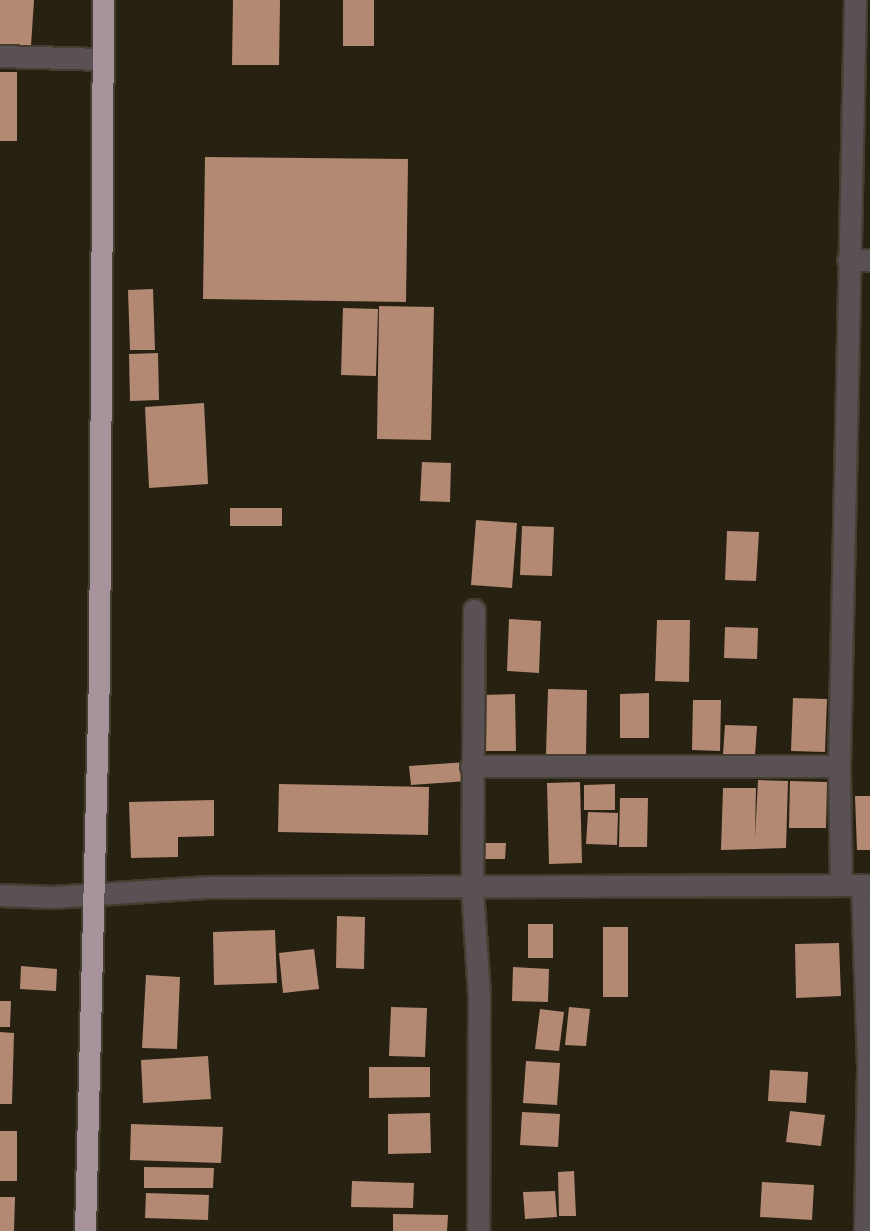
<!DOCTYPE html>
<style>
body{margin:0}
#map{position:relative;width:870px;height:1231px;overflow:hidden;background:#272112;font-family:"Archivo Narrow",sans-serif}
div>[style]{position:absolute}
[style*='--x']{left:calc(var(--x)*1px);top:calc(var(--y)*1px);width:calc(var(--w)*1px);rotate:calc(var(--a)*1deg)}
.building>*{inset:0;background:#b38973}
.roads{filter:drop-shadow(2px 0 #443e30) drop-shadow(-2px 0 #443e30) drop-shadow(0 2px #443e30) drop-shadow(0 -2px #443e30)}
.minor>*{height:21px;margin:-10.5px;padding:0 10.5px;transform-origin:10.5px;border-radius:10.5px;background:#595154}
.highway>*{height:21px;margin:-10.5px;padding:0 10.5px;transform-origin:10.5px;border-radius:10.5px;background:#a7939b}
span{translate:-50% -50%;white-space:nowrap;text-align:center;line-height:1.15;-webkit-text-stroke:7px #272112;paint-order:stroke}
</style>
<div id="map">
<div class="building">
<i style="clip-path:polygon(0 0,34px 0,31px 46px,0 44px)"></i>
<i style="clip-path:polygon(233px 0,280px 0,279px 65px,232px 65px)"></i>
<i style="clip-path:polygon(343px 0,374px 0,374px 46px,343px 46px)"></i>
<i style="clip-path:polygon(0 72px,17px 72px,17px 141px,0 141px)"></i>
<i style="clip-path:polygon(205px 157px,408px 159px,406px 302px,203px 299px)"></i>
<i style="clip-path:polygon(153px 289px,155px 350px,130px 350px,128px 290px)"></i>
<i style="clip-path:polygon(379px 306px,434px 307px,431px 440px,377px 439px)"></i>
<i style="clip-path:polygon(343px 308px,378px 309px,376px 376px,341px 375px)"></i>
<i style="clip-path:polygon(158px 353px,159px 400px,130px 401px,129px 354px)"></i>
<i style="clip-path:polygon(204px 403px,208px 484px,149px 488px,145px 407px)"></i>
<i style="clip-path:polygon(422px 462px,451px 463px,450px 502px,420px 501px)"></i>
<i style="clip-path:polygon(230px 508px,282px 508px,282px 526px,230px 526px)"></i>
<i style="clip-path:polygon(476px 520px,517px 523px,512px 588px,471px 585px)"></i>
<i style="clip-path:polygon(522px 526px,554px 527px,552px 576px,520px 575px)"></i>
<i style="clip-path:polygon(727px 531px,759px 532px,756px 581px,725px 580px)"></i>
<i style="clip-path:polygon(509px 619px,541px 621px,539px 673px,507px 671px)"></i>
<i style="clip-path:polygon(657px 620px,690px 620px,689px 682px,655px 681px)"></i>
<i style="clip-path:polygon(725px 627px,758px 628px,757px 659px,724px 658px)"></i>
<i style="clip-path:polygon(548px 689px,587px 690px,586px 754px,546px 754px)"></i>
<i style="clip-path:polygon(649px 693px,649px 738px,620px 738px,620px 694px)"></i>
<i style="clip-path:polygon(515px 694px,516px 751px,482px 751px,481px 695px)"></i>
<i style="clip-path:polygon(793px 698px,827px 699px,825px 752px,791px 751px)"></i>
<i style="clip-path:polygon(693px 700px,721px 700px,720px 751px,692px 750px)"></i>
<i style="clip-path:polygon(725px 725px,757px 726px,755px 756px,723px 755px)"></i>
<i style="clip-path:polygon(467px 762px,468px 781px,411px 785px,409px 766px)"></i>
<i style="clip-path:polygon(758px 780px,788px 781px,786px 848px,721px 850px,723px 788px,756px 788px,755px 839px)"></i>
<i style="clip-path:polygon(790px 781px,827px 782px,826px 828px,789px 828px)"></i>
<i style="clip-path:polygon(580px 782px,582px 863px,549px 864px,547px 783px)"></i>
<i style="clip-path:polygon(279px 784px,429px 787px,428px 835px,278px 832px)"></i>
<i style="clip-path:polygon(615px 784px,615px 810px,584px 810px,584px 785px)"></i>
<i style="clip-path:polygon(855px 796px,870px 796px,870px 850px,857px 850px)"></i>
<i style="clip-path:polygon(620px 798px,648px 798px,647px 847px,619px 847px)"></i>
<i style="clip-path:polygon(214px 800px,214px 836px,178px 837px,178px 857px,131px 858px,129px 802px)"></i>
<i style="clip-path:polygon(588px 812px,618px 813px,617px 845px,586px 844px)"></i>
<i style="clip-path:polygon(478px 843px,506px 843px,505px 859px,477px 859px)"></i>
<i style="clip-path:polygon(337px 916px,365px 917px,364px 969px,336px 968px)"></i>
<i style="clip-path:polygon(528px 924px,553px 924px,553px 958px,528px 958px)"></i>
<i style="clip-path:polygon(603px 927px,628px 927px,628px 997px,603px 997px)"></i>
<i style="clip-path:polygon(275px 930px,277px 983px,214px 985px,213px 932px)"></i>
<i style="clip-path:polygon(839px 943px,841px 996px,796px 998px,795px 944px)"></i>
<i style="clip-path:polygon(314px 949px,319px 989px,283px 993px,279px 953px)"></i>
<i style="clip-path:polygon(21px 966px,57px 969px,56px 991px,20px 989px)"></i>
<i style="clip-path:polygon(513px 967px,549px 969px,548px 1002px,512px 1001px)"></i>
<i style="clip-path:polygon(146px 975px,180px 977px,177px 1049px,142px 1048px)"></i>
<i style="clip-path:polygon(0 1001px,11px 1001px,10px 1027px,0 1027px)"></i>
<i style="clip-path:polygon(391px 1007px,427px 1008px,425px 1057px,389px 1056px)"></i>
<i style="clip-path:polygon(569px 1007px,590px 1009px,586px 1046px,565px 1045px)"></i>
<i style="clip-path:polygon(540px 1009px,564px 1012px,559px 1051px,535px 1049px)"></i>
<i style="clip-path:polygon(0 1032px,14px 1033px,12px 1104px,0 1104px)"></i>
<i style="clip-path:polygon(208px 1056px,211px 1099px,143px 1103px,141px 1060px)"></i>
<i style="clip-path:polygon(526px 1061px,560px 1063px,557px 1105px,523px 1103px)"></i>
<i style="clip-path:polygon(369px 1067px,430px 1067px,430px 1097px,369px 1098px)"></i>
<i style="clip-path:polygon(770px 1070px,808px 1072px,806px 1103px,768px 1101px)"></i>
<i style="clip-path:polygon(790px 1111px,825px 1115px,821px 1146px,786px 1142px)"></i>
<i style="clip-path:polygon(522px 1112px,560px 1114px,558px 1147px,520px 1145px)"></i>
<i style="clip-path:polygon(430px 1113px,431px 1153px,388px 1154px,388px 1114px)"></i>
<i style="clip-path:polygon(131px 1124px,223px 1127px,221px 1163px,130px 1160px)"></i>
<i style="clip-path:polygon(0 1131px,17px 1131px,17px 1181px,0 1181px)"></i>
<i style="clip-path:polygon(144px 1167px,214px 1168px,213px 1188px,144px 1188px)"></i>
<i style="clip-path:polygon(574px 1171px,576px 1216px,559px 1216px,558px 1172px)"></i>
<i style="clip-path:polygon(352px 1181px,414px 1183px,413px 1208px,351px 1207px)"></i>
<i style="clip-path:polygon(762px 1182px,814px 1185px,812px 1220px,760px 1217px)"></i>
<i style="clip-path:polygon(555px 1191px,557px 1217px,525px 1219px,523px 1192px)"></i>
<i style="clip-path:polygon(146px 1193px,209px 1195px,208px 1220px,145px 1218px)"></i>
<i style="clip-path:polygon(0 1197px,15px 1197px,14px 1231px,0 1231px)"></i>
<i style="clip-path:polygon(393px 1214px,448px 1215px,447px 1231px,393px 1231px)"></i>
</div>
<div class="roads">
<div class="minor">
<i style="--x:0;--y:56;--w:101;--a:1.7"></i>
<i style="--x:848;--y:260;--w:22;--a:0"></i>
<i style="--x:474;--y:610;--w:277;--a:90.4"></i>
<i style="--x:472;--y:887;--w:107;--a:86.3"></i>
<i style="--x:479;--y:994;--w:237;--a:90.2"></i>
<i style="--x:471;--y:766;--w:368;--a:0"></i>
<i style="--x:841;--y:885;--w:119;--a:-91"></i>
<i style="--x:839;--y:766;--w:766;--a:-88.8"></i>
<i style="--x:862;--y:885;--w:183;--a:88.1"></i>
<i style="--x:868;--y:1068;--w:163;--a:91.1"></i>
<i style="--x:0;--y:895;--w:52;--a:2.2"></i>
<i style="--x:52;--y:897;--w:155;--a:-3.7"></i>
<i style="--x:207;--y:887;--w:663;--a:-0.17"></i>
</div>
<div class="highway">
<i style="--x:85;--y:1231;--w:556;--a:-88.56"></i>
<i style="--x:99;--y:675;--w:675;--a:-89.66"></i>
</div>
</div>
</div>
